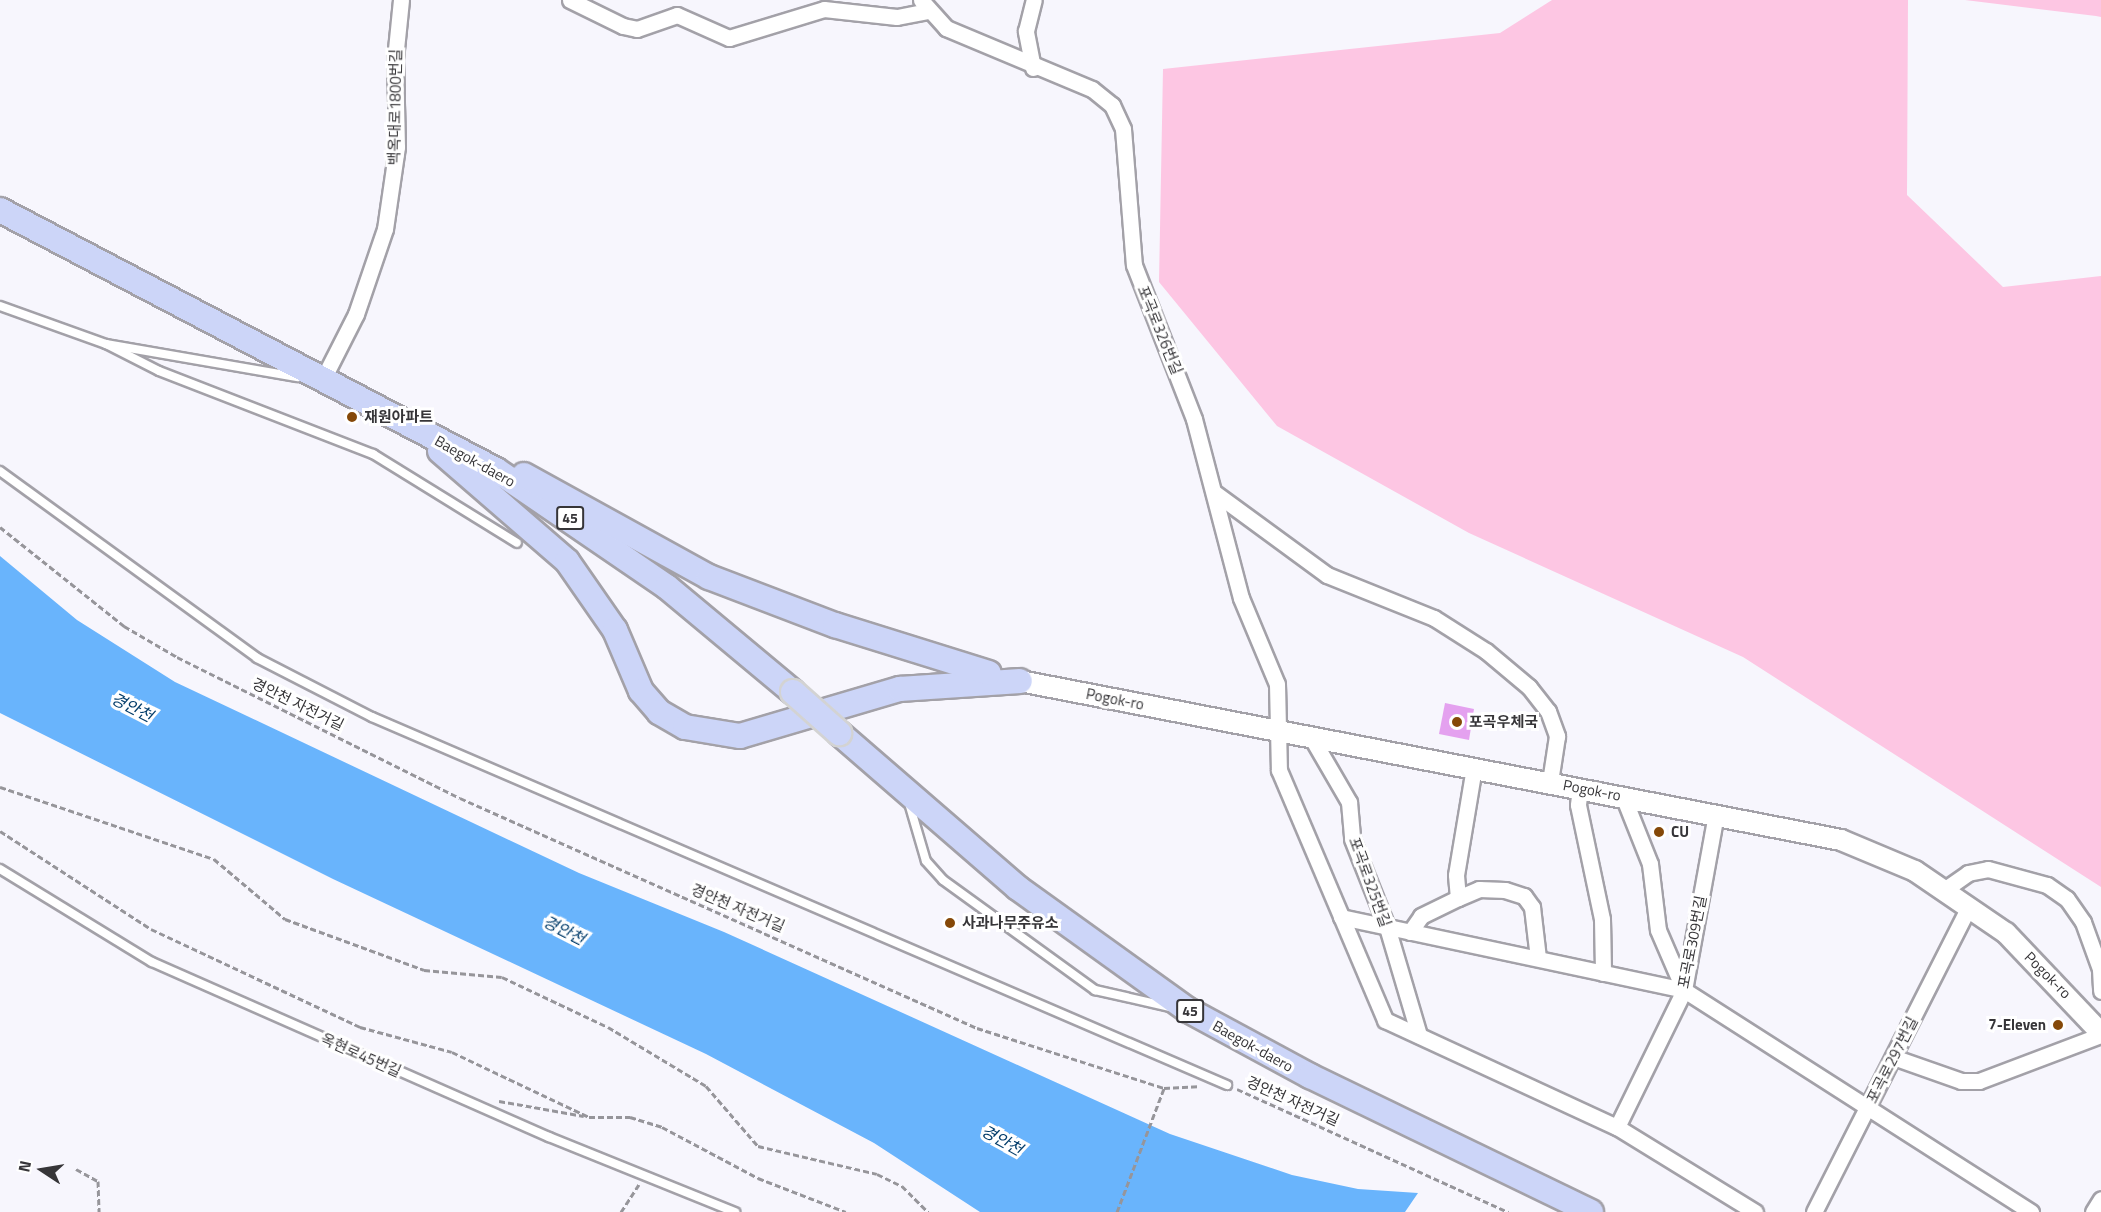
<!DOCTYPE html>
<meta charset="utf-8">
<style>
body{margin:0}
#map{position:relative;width:2101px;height:1212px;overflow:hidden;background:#f7f6fd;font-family:"Titillium Web","Noto Sans KR",sans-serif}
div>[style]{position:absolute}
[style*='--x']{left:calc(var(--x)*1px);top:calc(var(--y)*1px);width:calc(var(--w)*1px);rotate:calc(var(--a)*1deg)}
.green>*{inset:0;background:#fdc6e3}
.water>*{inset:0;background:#69b4fc}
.building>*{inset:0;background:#e4a1ef}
.path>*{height:3px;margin-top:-1.5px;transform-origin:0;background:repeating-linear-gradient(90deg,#96959a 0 6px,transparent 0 9px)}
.roads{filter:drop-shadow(2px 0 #a3a1a8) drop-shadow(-2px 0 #a3a1a8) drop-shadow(0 2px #a3a1a8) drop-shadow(0 -2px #a3a1a8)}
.service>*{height:8px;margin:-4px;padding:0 4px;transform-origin:4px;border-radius:4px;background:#fff}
.minor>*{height:15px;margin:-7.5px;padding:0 7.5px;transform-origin:7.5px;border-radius:7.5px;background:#fff}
.tertiary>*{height:20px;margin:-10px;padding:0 10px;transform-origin:10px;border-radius:10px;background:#fff}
.primary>*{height:24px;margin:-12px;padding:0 12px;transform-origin:12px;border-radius:12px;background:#ccd5f8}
.bridges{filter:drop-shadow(2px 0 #d3d3d3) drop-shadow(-2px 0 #d3d3d3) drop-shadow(0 2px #d3d3d3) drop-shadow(0 -2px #d3d3d3)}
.primary-bridge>*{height:24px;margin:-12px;padding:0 12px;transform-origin:12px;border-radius:12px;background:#ccd5f8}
.dots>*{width:16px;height:16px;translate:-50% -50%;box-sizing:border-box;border:3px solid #fff;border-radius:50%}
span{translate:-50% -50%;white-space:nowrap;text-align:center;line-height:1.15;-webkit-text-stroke:6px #fff;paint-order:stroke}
.shield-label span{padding:2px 4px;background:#fff;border:2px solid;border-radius:4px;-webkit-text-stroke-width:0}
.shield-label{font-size:14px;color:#363538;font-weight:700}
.street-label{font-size:15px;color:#363538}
.poi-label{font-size:15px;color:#363538;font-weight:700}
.left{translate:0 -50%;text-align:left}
.right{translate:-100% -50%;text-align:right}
.water-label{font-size:16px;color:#033d6b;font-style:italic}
.north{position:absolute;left:12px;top:1140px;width:60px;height:60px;-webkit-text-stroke:4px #fff;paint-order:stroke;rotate:282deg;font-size:16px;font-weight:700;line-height:24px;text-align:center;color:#363538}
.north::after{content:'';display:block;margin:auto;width:21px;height:27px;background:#363538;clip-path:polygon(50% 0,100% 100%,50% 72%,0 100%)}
</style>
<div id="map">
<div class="green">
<i style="clip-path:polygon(1552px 0,1908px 0,1907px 195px,2003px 287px,2101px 276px,2101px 887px,1743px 657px,1469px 533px,1277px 426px,1159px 282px,1163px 69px,1500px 33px)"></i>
<i style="clip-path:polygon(1965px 0,2101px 0,2101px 17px,2096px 16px)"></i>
</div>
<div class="water">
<i style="clip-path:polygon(0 556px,77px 620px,175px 682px,579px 873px,724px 932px,1170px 1134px,1292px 1175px,1358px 1189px,1418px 1193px,1405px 1212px,980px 1212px,874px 1143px,706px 1054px,333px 879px,0 713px)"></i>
</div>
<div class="building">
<i style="clip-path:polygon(1445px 703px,1474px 709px,1469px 740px,1439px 734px)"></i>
</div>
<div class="path">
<i style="--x:0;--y:527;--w:159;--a:38.6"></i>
<i style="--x:124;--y:626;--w:61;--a:30.3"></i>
<i style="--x:177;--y:657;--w:316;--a:26.5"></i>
<i style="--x:460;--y:798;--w:566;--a:23.98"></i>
<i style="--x:977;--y:1028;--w:196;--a:17.8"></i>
<i style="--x:1164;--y:1088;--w:34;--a:-3"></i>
<i style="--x:0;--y:787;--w:226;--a:18.6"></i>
<i style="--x:214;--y:859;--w:93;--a:40.2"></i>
<i style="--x:285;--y:919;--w:148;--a:20.1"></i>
<i style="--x:424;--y:970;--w:78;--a:5.1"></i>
<i style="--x:502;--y:977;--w:117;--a:25.3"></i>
<i style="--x:608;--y:1027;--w:114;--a:31"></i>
<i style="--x:706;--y:1086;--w:79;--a:49.1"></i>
<i style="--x:758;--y:1146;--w:122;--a:13.2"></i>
<i style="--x:877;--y:1174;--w:28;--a:26"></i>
<i style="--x:902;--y:1186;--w:37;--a:45"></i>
<i style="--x:0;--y:831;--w:180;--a:33"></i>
<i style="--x:151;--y:929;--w:231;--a:25.1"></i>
<i style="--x:360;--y:1027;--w:95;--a:15.2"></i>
<i style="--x:452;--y:1052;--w:152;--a:25.4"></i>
<i style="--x:589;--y:1117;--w:41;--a:0"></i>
<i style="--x:630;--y:1117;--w:34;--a:17"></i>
<i style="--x:662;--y:1127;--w:109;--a:28"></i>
<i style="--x:758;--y:1178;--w:94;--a:21.1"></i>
<i style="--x:1237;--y:1089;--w:298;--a:24.4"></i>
<i style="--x:499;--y:1101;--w:86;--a:10"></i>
<i style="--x:76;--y:1169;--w:25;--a:29"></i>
<i style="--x:98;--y:1181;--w:31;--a:88"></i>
<i style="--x:621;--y:1212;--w:33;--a:-57"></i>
<i style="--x:1117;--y:1212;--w:133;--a:-69.2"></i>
</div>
<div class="roads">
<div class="service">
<i style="--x:0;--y:306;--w:113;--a:19.7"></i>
<i style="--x:106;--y:344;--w:195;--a:9.8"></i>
<i style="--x:106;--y:344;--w:59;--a:27"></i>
<i style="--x:159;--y:371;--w:230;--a:21.2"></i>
<i style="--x:373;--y:454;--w:169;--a:31.7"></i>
<i style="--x:0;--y:471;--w:318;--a:36"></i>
<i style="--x:257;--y:658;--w:129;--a:27.2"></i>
<i style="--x:372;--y:717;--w:931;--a:23.29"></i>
<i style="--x:909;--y:803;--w:60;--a:73.7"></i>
<i style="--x:926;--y:861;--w:25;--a:48"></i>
<i style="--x:943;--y:880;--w:188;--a:35.9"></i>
<i style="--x:1095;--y:990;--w:77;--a:12.8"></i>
<i style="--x:0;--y:869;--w:178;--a:31.5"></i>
<i style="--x:152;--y:962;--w:434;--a:23.8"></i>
<i style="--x:549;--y:1137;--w:201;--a:22"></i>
</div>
<div class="minor">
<i style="--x:570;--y:0;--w:59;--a:26.1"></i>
<i style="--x:623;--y:26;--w:14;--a:12"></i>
<i style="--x:637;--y:29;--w:42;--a:-19.3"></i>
<i style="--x:677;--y:15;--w:57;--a:23.9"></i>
<i style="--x:729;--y:38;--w:99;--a:-17"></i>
<i style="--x:824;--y:9;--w:73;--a:6.3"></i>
<i style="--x:897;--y:17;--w:32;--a:-11"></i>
<i style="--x:921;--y:0;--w:38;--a:48"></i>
<i style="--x:946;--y:28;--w:158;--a:22.7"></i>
<i style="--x:1092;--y:89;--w:26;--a:39"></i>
<i style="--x:1112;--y:105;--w:26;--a:65"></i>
<i style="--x:1123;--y:129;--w:136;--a:85.4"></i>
<i style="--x:1134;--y:265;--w:165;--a:68.7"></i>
<i style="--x:1194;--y:419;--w:185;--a:75.3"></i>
<i style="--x:1241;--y:598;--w:93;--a:67.3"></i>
<i style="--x:1277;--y:684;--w:86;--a:88.7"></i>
<i style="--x:1279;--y:770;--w:272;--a:67"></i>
<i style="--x:1385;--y:1020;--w:255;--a:24.8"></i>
<i style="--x:1617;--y:1127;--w:162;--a:31.6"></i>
<i style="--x:1033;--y:68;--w:38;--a:-101"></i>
<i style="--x:1026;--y:31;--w:32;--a:-76"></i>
<i style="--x:322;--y:381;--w:75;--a:-63.1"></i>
<i style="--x:356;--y:314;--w:90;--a:-71.2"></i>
<i style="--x:385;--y:229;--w:83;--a:-81.7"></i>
<i style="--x:397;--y:147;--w:88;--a:-91.3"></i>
<i style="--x:395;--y:59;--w:59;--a:-84.2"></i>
<i style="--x:1215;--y:493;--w:139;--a:36.2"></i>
<i style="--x:1327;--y:575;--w:115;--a:21.9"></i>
<i style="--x:1434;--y:618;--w:62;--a:32.4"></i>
<i style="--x:1486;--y:651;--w:56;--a:39.9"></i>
<i style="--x:1529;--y:687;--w:31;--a:52"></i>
<i style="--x:1548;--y:711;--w:27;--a:70"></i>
<i style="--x:1557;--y:736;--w:47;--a:98.7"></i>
<i style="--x:1310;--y:735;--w:78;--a:59.8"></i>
<i style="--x:1349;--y:802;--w:37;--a:85"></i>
<i style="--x:1352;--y:839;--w:95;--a:68.3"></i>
<i style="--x:1387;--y:927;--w:113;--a:73.5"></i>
<i style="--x:1580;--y:788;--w:17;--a:97"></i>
<i style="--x:1578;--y:805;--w:116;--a:78.1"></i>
<i style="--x:1602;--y:919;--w:54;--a:88.9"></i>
<i style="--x:1623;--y:796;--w:73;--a:68.3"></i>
<i style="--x:1650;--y:864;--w:66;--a:83.1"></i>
<i style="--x:1658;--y:930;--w:65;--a:66.6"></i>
<i style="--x:1944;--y:890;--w:29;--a:-35"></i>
<i style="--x:1968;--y:873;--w:20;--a:-11"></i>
<i style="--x:1988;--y:869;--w:61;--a:15.2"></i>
<i style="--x:2047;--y:885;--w:24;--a:35"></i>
<i style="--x:2067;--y:899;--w:28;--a:55"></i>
<i style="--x:2083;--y:922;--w:50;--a:70.1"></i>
<i style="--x:2100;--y:969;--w:22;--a:87"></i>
<i style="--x:1458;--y:898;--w:23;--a:-95"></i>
<i style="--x:1456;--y:875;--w:109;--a:-80.5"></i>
<i style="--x:1341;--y:917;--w:351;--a:12"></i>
<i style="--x:1684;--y:990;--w:412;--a:32.6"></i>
<i style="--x:1410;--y:932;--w:19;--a:-55"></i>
<i style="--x:1421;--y:916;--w:41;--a:-25.9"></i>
<i style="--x:1458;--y:898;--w:23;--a:-23"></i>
<i style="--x:1479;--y:889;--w:26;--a:2"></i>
<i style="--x:1505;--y:890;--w:20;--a:18"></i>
<i style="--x:1524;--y:896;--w:14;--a:54"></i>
<i style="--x:1532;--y:907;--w:51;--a:83.3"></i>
<i style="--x:1893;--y:1057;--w:72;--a:19.4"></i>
<i style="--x:1961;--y:1081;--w:18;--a:0"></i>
<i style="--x:1979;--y:1081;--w:130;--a:-20.7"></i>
<i style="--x:1617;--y:1127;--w:153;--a:-63.9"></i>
<i style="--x:1684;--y:990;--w:179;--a:-79.7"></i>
<i style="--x:1814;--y:1212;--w:343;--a:-63.1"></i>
<i style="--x:2093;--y:1212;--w:15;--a:-58"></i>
</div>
<div class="tertiary">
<i style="--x:1020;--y:681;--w:836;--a:10.96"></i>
<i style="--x:1841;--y:840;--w:80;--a:22.7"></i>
<i style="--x:1915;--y:871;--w:110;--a:34.3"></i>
<i style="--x:2006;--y:933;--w:138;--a:46.5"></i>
</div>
<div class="primary">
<i style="--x:0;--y:210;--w:560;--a:27.66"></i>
<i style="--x:496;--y:470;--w:207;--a:34.4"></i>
<i style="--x:667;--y:587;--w:164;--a:39.8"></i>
<i style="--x:440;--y:451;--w:168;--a:40.9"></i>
<i style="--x:567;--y:561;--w:84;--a:55.2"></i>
<i style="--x:615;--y:630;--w:66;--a:66.9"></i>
<i style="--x:641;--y:691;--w:28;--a:49"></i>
<i style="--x:659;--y:712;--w:30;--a:30"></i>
<i style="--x:685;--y:727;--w:56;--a:9.3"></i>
<i style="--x:740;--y:736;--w:167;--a:-16.4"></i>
<i style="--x:900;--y:689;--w:120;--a:-3.8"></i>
<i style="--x:524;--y:475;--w:211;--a:28.9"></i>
<i style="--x:709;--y:577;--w:135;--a:20.9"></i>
<i style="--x:835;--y:625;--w:161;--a:17.3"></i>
<i style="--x:839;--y:733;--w:237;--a:40.9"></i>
<i style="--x:1018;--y:888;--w:209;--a:35.7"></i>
<i style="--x:1188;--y:1010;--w:139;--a:28.4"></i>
<i style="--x:1310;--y:1076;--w:312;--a:25.8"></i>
</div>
</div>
<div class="bridges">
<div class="primary-bridge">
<i style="--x:793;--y:692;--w:62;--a:41.7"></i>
</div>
</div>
<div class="dots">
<i style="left:352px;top:417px;background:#854808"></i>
<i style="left:1457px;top:722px;background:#854808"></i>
<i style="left:1659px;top:832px;background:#854808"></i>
<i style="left:950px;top:923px;background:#854808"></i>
<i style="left:2058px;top:1025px;background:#854808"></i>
</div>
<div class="shield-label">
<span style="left:570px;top:518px">45</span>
<span style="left:1190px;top:1011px">45</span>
</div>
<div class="street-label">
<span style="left:395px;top:107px;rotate:-89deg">백옥대로1800번길</span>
<span style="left:1160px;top:330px;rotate:68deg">포곡로326번길</span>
<span style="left:475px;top:461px;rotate:29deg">Baegok-daero</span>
<span style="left:1115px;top:699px;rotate:11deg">Pogok-ro</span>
<span style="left:298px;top:704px;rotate:26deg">경안천 자전거길</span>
<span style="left:1592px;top:790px;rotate:11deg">Pogok-ro</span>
<span style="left:1370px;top:882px;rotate:70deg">포곡로325번길</span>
<span style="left:738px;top:908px;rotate:23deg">경안천 자전거길</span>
<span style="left:1692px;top:942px;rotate:-79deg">포곡로309번길</span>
<span style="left:2048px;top:975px;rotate:45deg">Pogok-ro</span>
<span style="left:1253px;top:1046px;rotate:29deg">Baegok-daero</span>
<span style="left:361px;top:1055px;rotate:24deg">옥현로45번길</span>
<span style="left:1892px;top:1060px;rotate:-63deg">포곡로297번길</span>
<span style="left:1293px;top:1101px;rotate:24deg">경안천 자전거길</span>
</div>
<div class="poi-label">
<span class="left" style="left:364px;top:417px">재원아파트</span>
<span class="left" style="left:1469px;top:722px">포곡우체국</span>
<span class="left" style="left:1671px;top:832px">CU</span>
<span class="left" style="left:962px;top:923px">사과나무주유소</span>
<span class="right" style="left:2046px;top:1025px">7-Eleven</span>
</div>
<div class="water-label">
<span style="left:132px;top:707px;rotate:27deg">경안천</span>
<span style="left:564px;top:930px;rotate:27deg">경안천</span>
<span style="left:1002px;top:1140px;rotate:29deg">경안천</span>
</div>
<div class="north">N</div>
</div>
